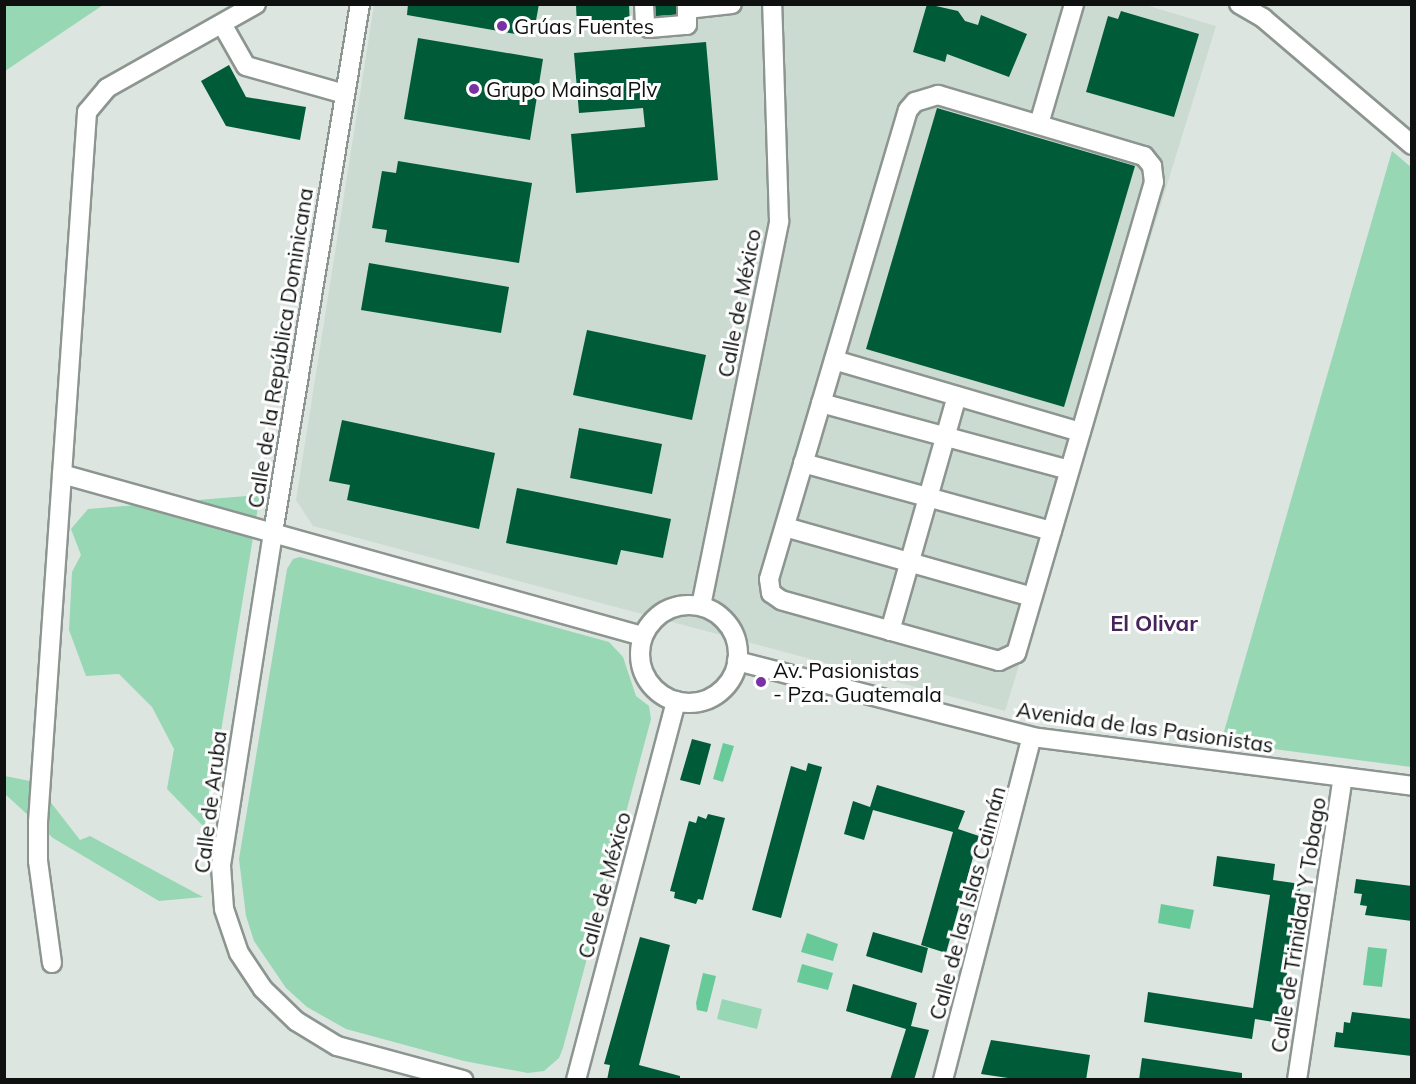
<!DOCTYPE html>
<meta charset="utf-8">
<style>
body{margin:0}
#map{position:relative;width:1416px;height:1084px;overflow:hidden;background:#dde5e0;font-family:Mulish,sans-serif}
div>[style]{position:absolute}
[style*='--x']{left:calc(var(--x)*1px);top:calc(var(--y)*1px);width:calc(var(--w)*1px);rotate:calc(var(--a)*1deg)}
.built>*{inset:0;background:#cbdbd2}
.green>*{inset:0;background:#97d7b4}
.water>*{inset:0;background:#68ca99}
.building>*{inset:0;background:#005b39}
.roads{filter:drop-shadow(2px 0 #8d9590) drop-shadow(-2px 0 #8d9590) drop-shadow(0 2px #8d9590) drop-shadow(0 -2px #8d9590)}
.minor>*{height:18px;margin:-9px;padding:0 9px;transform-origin:9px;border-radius:9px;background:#fff}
.minor>.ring{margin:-9px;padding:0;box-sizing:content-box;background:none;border:18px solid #fff;border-radius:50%}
.dots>*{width:16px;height:16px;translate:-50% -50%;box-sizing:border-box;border:3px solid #fff;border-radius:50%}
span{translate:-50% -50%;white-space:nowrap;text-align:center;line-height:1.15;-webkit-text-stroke:6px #fff;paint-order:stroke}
.poi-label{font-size:21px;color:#0e1110}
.left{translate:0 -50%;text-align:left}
.street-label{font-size:21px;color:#0e1110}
.neighbourhood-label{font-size:22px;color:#46245b;font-weight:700}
.frame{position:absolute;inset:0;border:6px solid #0e1110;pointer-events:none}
</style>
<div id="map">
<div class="built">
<i style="clip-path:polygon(1142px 4px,1216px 26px,1005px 711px,313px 526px,296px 500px,374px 5px)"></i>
</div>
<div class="green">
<i style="clip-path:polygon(5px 4px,103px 4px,103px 5px,5px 71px)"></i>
<i style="clip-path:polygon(1392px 151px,1412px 168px,1411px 767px,1221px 742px)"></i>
<i style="clip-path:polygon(260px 495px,205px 828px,167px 789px,174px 749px,152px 707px,119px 674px,86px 676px,69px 630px,72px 572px,81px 555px,71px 529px,88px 509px)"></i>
<i style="clip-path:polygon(300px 557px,609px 642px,623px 657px,636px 696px,649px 706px,651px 719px,563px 1048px,559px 1058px,544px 1071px,528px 1073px,464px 1061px,346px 1029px,307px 1007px,286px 988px,254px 941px,246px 916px,239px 859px,287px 569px,293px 559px)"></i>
<i style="clip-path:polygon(5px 776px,35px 782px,80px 840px,90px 836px,203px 897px,159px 901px,53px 838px,5px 794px)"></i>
<i style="clip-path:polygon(722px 999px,762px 1009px,757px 1029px,717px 1019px)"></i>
</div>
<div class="water">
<i style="clip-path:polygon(723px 743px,734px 746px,723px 782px,713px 779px)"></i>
<i style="clip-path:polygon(1161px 904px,1194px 910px,1190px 929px,1158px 923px)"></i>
<i style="clip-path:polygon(807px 933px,838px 944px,833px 961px,801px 952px)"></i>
<i style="clip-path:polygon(1368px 947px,1387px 949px,1382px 987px,1363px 985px)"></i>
<i style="clip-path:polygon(802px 964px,833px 973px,828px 990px,797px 982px)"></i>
<i style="clip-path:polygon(703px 973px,716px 976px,707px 1012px,697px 1010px,696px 1003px)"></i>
</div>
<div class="building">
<i style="clip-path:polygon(408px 4px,539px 4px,533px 37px,407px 15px)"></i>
<i style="clip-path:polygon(576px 4px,629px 4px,630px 27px,577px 30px)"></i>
<i style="clip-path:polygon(655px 4px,676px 4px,676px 15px,656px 16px)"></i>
<i style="clip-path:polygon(927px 4px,958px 11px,965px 21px,978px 25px,981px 15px,1027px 34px,1009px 77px,947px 54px,945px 62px,913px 52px)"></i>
<i style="clip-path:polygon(1121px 11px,1199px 34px,1174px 117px,1086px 92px,1108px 16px,1118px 19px)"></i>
<i style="clip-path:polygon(418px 38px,543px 59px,530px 140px,404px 119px)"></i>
<i style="clip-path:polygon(706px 42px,718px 180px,576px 193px,571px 134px,645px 127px,643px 108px,579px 113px,574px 53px)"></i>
<i style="clip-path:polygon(229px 65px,246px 97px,306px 107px,300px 140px,226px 126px,201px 81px)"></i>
<i style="clip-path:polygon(937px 108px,1135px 166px,1064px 407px,866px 349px)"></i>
<i style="clip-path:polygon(398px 161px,532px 183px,519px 263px,385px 242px,387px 230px,372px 228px,382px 171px,396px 173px)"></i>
<i style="clip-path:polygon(369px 263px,509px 287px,501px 333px,361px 310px)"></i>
<i style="clip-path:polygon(587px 330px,706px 355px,692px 420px,573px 395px)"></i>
<i style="clip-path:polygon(342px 420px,495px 453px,479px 529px,347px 500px,350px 485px,329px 481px)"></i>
<i style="clip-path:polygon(579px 428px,662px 444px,652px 494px,570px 478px)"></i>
<i style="clip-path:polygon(517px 488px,671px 519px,663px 558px,621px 550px,617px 565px,506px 543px)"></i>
<i style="clip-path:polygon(692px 739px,711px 744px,700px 785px,680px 780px)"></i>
<i style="clip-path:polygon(808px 763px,822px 767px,781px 918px,752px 910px,791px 766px,806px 771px)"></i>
<i style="clip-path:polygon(877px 785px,965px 811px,958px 829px,979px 836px,946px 953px,921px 945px,953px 832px,873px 810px,864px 840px,844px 834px,853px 801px,870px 807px)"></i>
<i style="clip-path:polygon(708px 814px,725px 818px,703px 900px,698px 899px,696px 904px,674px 898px,675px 892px,670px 891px,689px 821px,696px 823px,698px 816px,706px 819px)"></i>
<i style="clip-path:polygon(1217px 856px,1275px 864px,1273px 880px,1301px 884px,1279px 1023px,1255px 1019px,1252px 1039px,1144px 1022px,1148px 992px,1253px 1008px,1270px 895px,1213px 886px)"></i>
<i style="clip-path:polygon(1356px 879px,1412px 886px,1412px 921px,1365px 915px,1367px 906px,1360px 905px,1362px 894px,1354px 893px)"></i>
<i style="clip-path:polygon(873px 932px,928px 948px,922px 973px,866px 956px)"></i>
<i style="clip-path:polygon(640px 937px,670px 945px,639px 1065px,680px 1076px,680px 1080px,607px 1080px,610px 1065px,604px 1064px)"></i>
<i style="clip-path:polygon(853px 984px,917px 1003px,911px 1026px,929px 1030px,914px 1080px,890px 1080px,906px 1029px,846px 1011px)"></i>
<i style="clip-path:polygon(1352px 1012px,1412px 1019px,1412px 1056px,1334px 1047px,1336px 1032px,1343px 1033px,1344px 1022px,1350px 1023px)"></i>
<i style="clip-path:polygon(991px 1040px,1090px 1055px,1086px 1080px,1021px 1080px,981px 1074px)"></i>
<i style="clip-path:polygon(1142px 1058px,1242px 1073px,1242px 1080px,1139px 1080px)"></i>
</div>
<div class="roads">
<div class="minor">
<i style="--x:360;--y:4;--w:536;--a:99.34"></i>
<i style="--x:273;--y:533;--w:384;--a:15.6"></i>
<i style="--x:644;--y:4;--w:21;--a:87"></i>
<i style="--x:645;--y:25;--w:5;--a:37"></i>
<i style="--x:649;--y:28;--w:38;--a:-5"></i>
<i style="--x:687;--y:25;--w:21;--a:-90"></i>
<i style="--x:1239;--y:4;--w:28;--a:30"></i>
<i style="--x:1263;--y:18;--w:196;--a:40.4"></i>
<i style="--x:687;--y:9;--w:45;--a:-6.3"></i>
<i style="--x:222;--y:24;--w:48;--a:60.3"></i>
<i style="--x:246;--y:66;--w:103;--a:15.8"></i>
<i style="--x:938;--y:95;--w:215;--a:16.5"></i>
<i style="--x:1144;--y:156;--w:13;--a:51"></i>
<i style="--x:1152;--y:166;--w:16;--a:83"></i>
<i style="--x:1154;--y:182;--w:491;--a:106.3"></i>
<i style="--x:1016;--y:653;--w:19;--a:155"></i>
<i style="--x:999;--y:661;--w:226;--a:-164.4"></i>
<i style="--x:781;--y:600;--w:12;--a:-145"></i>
<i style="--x:771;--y:593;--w:14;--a:-98"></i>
<i style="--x:769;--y:579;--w:489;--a:-73.5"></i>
<i style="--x:908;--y:110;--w:11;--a:-49"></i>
<i style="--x:915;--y:102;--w:24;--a:-17"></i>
<i style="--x:1039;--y:124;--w:125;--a:-73.7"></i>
<i style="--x:834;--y:360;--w:257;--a:16.3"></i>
<i style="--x:821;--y:403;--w:257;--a:15.1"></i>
<i style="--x:803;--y:463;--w:258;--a:15.3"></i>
<i style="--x:62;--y:474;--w:219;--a:15.6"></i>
<i style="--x:273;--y:533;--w:337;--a:98.9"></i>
<i style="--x:221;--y:866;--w:43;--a:86"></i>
<i style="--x:224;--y:909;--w:46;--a:71.2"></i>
<i style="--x:239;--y:953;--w:43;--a:56.3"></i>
<i style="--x:263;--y:989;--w:46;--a:44.1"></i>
<i style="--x:296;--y:1021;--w:48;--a:31.4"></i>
<i style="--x:337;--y:1046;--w:131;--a:15.1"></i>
<i style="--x:785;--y:527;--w:257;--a:15.8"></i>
<i class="ring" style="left:640px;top:605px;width:80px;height:80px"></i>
<i style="--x:701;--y:606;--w:393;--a:-78.5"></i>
<i style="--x:779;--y:221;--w:217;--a:-91.8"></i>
<i style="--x:890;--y:631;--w:244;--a:-74.1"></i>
<i style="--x:737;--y:661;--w:305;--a:14.4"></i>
<i style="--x:1032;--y:737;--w:383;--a:7.3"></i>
<i style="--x:52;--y:963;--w:103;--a:-97.8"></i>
<i style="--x:38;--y:861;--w:39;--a:-90"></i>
<i style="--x:38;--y:822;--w:712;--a:-86.05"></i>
<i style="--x:87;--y:112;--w:31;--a:-50"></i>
<i style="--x:107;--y:88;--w:171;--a:-29.4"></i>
<i style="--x:576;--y:1080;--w:392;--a:-75.2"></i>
<i style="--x:943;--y:1080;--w:354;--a:-75.5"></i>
<i style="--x:1297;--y:1080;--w:306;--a:-81.4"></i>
</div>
</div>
<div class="dots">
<i style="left:502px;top:26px;background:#7931a4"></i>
<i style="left:474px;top:89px;background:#7931a4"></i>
<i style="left:761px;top:682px;background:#7931a4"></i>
</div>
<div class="poi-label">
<span class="left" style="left:514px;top:26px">Grúas Fuentes</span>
<span class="left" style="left:486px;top:89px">Grupo Mainsa Plv</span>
<span class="left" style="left:773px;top:682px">Av. Pasionistas<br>- Pza. Guatemala</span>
</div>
<div class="street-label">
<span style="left:739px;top:303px;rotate:-79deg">Calle de México</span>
<span style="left:280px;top:348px;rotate:-81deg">Calle de la República Dominicana</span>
<span style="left:1145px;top:727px;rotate:8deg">Avenida de las Pasionistas</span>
<span style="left:210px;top:802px;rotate:-83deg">Calle de Aruba</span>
<span style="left:604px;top:885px;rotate:-75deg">Calle de México</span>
<span style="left:967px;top:903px;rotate:-75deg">Calle de las Islas Caimán</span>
<span style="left:1298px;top:925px;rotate:-81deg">Calle de Trinidad Y Tobago</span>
</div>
<div class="neighbourhood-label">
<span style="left:1154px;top:624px">El Olivar</span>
</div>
<div class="frame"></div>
</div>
